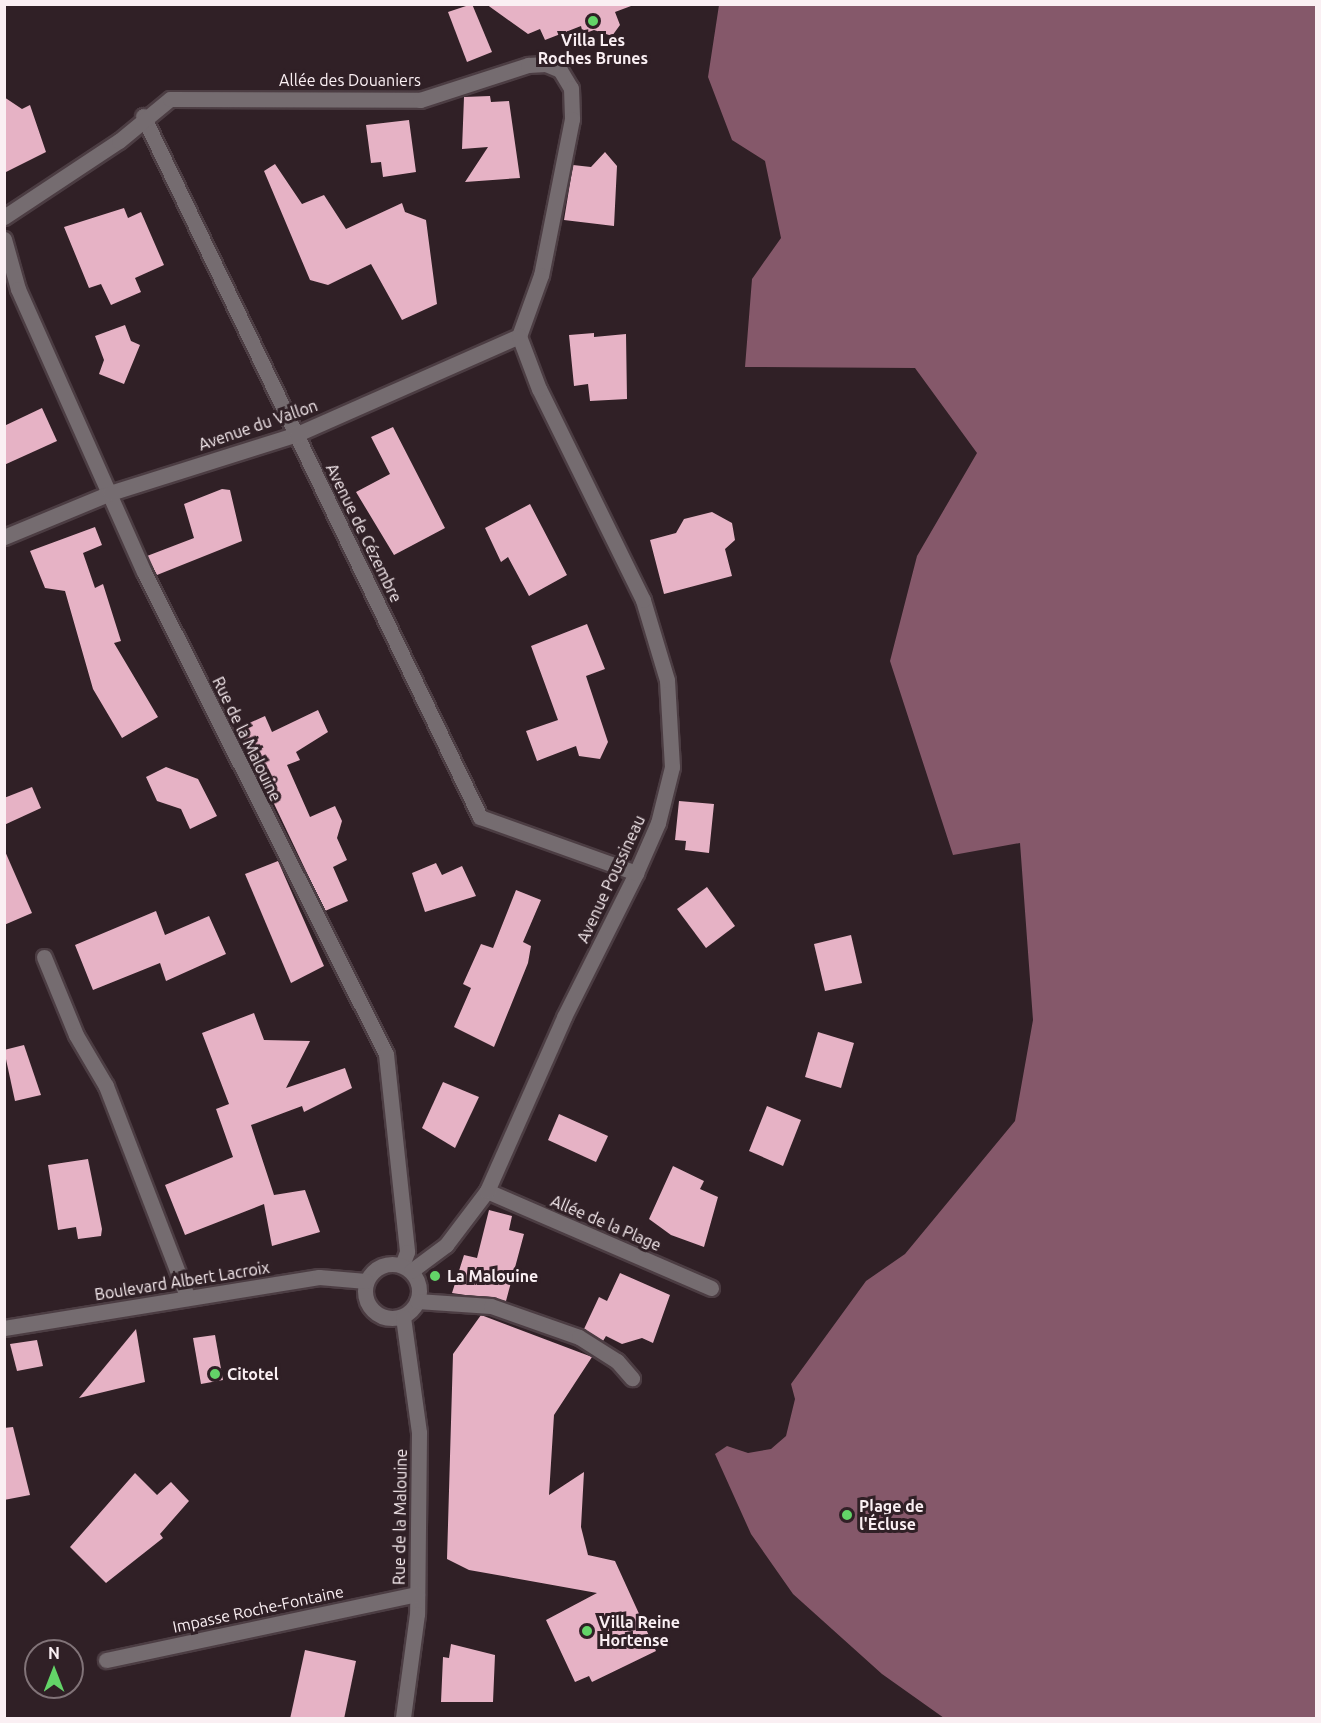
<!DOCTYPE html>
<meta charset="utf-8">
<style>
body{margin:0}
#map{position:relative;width:1321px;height:1723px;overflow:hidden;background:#302026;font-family:Ubuntu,sans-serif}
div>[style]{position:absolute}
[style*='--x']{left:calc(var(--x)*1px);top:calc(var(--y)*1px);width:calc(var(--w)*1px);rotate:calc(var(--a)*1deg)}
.water>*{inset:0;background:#85586a}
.building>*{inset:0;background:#e6b2c5}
.roads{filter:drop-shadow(2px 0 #4c3d43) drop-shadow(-2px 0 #4c3d43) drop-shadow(0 2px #4c3d43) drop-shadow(0 -2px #4c3d43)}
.minor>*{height:15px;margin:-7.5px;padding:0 7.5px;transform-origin:7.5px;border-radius:7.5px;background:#756c70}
.minor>.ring{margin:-7.5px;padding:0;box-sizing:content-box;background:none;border:15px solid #756c70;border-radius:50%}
.dots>*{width:16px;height:16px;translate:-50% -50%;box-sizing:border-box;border:3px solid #302026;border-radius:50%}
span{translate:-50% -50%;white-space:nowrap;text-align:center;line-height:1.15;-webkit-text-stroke:6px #302026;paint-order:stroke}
.poi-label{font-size:16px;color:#faeff3;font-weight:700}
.left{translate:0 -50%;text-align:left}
.street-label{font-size:16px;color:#faeff3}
.frame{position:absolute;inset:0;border:6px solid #faeff3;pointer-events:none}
.north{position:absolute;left:24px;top:1639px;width:60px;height:60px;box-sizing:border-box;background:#302026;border:2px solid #817378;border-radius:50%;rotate:0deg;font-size:16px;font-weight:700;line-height:24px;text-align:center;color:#faeff3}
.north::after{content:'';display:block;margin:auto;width:21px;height:27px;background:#63d468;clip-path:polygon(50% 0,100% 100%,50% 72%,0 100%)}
</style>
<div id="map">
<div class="water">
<i style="clip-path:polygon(719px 5px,1316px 5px,1316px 1718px,944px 1718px,882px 1674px,793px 1594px,751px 1534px,715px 1454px,727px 1446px,748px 1453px,771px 1449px,786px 1436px,795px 1399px,791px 1384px,866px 1281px,905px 1254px,1015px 1121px,1033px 1020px,1020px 843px,953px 855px,890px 661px,917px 556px,977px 453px,915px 368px,745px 367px,752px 279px,781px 238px,765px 161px,732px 140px,708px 77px)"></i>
</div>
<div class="building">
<i style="clip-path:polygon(472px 4px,492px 52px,467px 62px,448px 12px)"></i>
<i style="clip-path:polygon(486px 4px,631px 4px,631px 6px,615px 12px,620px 25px,612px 36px,594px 30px,583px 34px,581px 26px,545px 40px,540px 29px,528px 34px)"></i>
<i style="clip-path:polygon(490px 96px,491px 102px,509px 101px,520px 178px,465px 182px,488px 147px,462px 149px,464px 97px)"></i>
<i style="clip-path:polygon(4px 97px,22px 109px,30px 105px,46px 152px,4px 173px)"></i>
<i style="clip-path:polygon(409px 120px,416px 172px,383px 177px,381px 162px,371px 163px,366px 125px)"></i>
<i style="clip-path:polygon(605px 152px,617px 166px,614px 226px,564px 220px,573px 165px,591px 167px)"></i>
<i style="clip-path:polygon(275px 164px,302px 204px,324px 195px,346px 229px,402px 203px,405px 212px,426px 220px,437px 304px,402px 320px,371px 264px,328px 285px,310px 280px,264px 171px)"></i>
<i style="clip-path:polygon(124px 208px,128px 218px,141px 212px,164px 265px,135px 278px,141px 292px,111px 305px,101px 284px,89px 288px,64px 227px)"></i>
<i style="clip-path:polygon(125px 325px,131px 341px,140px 345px,124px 384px,99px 374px,104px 360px,95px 336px)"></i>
<i style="clip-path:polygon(594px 333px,594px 337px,626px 334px,627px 399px,590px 401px,588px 384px,574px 386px,569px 335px)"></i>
<i style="clip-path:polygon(42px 408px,57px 441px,4px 465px,4px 426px)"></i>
<i style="clip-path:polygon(393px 427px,445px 528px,394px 555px,356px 492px,390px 474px,371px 437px)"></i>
<i style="clip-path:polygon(222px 489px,230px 490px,242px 541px,157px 575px,147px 556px,194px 538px,184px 504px)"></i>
<i style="clip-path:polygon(530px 504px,567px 575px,529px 596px,508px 557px,501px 562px,485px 528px)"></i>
<i style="clip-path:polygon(712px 512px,732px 523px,735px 540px,725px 549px,732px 576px,664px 594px,650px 540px,676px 533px,684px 519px)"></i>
<i style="clip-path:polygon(95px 527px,102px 545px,83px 553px,95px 588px,103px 584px,121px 641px,114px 643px,158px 717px,122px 738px,93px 689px,65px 591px,45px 588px,30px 551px)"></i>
<i style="clip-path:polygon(587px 624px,605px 669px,586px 676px,608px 742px,600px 759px,579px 756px,576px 746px,537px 761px,526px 731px,558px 720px,531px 646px)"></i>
<i style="clip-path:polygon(318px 710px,328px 732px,296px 752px,300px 760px,287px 765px,310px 817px,335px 806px,342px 821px,337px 838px,347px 860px,333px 867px,348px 901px,325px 911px,238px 728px,265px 716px,272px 732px)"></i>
<i style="clip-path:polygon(166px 767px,198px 779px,217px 816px,190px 829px,181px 809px,157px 801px,146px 777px)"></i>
<i style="clip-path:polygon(32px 787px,41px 808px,4px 825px,4px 798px)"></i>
<i style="clip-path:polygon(679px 801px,714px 804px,709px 853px,685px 850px,686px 841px,675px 840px)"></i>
<i style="clip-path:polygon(4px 849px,32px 913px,4px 925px)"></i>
<i style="clip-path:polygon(278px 861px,324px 966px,291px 983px,245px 874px)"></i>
<i style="clip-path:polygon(436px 863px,442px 875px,462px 866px,476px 896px,425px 912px,412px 873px)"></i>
<i style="clip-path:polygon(707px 887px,735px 926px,706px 948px,677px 909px)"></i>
<i style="clip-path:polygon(516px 890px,541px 900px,523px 942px,531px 946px,528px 963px,494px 1047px,454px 1027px,471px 988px,463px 984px,481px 944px,493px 948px)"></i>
<i style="clip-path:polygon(156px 911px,165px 935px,209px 916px,226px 954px,166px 981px,160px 963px,93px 990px,75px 945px)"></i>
<i style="clip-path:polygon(851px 935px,862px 983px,825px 991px,814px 944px)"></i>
<i style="clip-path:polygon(254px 1013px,264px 1040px,310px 1041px,286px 1088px,345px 1068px,352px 1088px,304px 1112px,302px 1106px,251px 1125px,274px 1195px,305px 1190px,320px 1232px,272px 1246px,264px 1204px,185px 1235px,165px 1185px,233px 1157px,216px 1109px,229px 1104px,202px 1033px)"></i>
<i style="clip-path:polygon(818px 1032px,854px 1043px,841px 1088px,805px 1077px)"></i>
<i style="clip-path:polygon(24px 1045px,41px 1095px,15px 1101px,4px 1050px)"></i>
<i style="clip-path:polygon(443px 1082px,479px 1097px,455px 1148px,422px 1128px)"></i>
<i style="clip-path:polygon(767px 1106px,801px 1120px,783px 1166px,749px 1151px)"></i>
<i style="clip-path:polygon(559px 1114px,608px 1136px,596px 1162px,548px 1140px)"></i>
<i style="clip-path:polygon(88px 1159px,102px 1229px,101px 1236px,78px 1239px,76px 1227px,58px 1230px,48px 1165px)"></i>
<i style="clip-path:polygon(673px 1166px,704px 1181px,700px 1189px,718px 1197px,704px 1247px,671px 1235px,649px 1219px)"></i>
<i style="clip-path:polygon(489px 1210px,512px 1216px,509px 1230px,524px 1234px,506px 1301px,452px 1293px,464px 1255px,477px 1258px)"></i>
<i style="clip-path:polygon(620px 1273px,670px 1295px,653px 1343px,642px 1338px,622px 1344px,606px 1336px,603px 1341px,584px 1329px,599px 1297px,607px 1301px)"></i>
<i style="clip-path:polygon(481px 1315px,592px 1357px,554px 1415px,549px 1495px,584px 1472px,581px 1527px,588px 1555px,615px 1561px,656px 1651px,592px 1682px,589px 1676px,575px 1682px,546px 1620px,597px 1593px,469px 1570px,447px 1559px,453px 1354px)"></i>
<i style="clip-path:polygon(136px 1329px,145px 1382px,79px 1398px)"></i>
<i style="clip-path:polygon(215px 1335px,223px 1380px,201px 1384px,193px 1338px)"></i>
<i style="clip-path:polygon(37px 1340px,43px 1366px,17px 1371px,10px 1344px)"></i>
<i style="clip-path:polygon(13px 1427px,30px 1495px,4px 1500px,4px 1428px)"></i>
<i style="clip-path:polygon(135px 1473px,157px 1495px,171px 1482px,189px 1501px,160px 1534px,163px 1538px,106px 1583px,70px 1547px)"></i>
<i style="clip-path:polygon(451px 1644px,495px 1655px,493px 1702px,441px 1702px,443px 1657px,449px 1658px)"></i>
<i style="clip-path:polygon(305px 1650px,356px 1661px,344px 1719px,290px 1719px)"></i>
</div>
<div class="roads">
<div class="minor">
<i style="--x:143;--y:116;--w:778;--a:64.32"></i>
<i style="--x:480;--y:817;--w:166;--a:19.7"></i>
<i style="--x:4;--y:217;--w:138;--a:-33.5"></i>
<i style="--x:119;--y:141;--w:66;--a:-39.5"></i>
<i style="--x:170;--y:99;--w:250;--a:0.2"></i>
<i style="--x:420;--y:100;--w:114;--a:-18"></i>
<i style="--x:528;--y:65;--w:18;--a:-3"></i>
<i style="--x:546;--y:64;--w:15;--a:23"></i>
<i style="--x:560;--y:70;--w:21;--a:59"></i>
<i style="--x:571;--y:88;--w:31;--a:88"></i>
<i style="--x:572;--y:119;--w:159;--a:101.2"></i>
<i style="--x:541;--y:275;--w:65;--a:109.8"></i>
<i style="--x:4;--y:239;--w:52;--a:74.4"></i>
<i style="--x:18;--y:289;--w:310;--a:66"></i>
<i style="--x:144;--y:572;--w:539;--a:63.34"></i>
<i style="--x:386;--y:1054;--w:199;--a:83.9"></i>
<i style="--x:407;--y:1252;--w:14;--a:111"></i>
<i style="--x:4;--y:537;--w:115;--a:-22.5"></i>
<i style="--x:110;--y:493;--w:196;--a:-17.5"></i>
<i style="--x:297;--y:434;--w:243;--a:-23.8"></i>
<i style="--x:44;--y:957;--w:84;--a:67.7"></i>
<i style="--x:76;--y:1035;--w:59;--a:59.5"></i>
<i style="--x:106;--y:1086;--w:227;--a:68.9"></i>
<i style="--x:487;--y:1191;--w:244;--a:23.4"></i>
<i class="ring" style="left:365px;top:1264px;width:39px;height:39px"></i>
<i style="--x:411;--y:1271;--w:44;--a:-36.6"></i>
<i style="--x:446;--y:1245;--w:68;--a:-52.8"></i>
<i style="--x:487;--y:1191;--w:190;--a:-66.1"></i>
<i style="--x:564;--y:1017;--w:161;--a:-63.4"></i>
<i style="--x:636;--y:873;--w:55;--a:-66.3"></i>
<i style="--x:658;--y:823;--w:58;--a:-76"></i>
<i style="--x:672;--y:767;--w:87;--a:-93.3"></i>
<i style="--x:667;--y:680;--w:84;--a:-106.7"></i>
<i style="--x:643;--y:600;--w:235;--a:-116.2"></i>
<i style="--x:539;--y:389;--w:57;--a:-110.7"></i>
<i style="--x:417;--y:1301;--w:74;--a:3.9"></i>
<i style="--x:491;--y:1306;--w:93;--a:19.4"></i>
<i style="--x:579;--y:1337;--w:45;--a:32.3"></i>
<i style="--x:617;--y:1361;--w:23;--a:49"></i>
<i style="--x:403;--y:1317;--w:117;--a:82.1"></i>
<i style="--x:419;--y:1433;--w:181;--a:90.6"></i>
<i style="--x:417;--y:1614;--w:105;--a:97.7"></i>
<i style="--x:4;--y:1328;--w:319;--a:-9.2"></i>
<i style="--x:319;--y:1277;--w:47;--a:4.9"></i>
<i style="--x:106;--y:1660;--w:318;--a:-12"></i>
</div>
</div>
<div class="dots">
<i style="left:593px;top:21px;background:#63d468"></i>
<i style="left:435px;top:1276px;background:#63d468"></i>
<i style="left:215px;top:1374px;background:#63d468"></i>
<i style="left:847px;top:1515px;background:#63d468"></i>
<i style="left:587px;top:1631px;background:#63d468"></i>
</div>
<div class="poi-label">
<span style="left:593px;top:49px">Villa Les<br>Roches Brunes</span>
<span class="left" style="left:447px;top:1276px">La Malouine</span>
<span class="left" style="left:227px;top:1374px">Citotel</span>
<span class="left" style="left:859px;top:1515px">Plage de<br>l'Écluse</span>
<span class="left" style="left:599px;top:1631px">Villa Reine<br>Hortense</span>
</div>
<div class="street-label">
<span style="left:350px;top:80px">Allée des Douaniers</span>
<span style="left:258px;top:425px;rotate:-19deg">Avenue du Vallon</span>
<span style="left:364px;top:533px;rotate:64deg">Avenue de Cézembre</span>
<span style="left:247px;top:739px;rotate:64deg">Rue de la Malouine</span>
<span style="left:611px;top:879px;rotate:-65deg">Avenue Poussineau</span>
<span style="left:606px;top:1223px;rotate:23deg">Allée de la Plage</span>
<span style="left:182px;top:1281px;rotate:-9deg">Boulevard Albert Lacroix</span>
<span style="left:400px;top:1517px;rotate:-89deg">Rue de la Malouine</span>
<span style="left:258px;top:1609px;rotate:-12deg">Impasse Roche-Fontaine</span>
</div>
<div class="frame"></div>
<div class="north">N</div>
</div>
